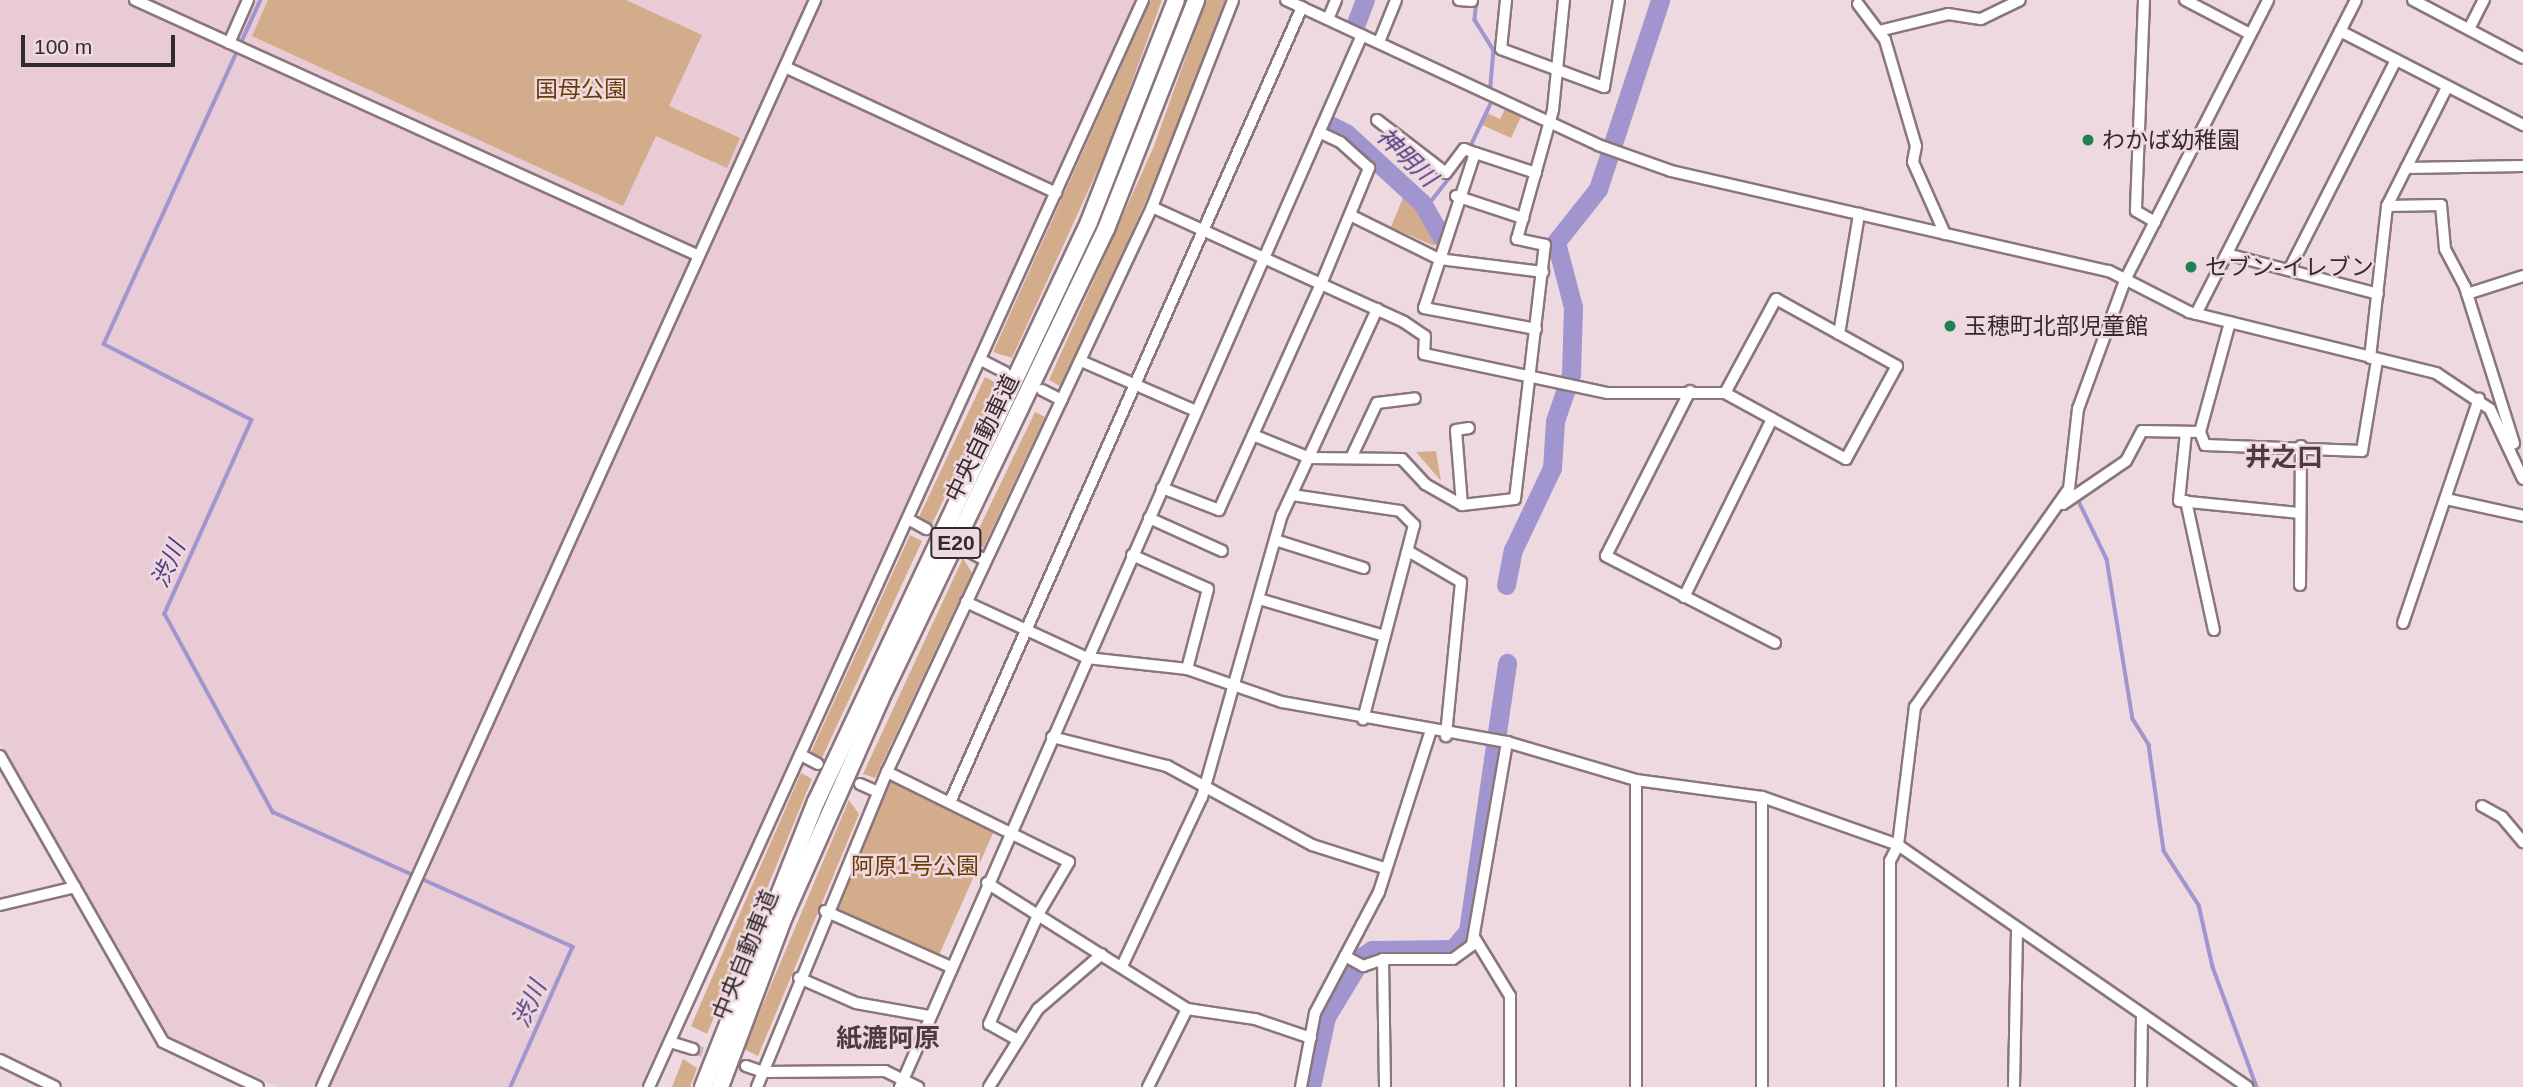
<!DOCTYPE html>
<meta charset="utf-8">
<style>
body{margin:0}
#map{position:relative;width:2523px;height:1087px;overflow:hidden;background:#efd9e0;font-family:Arial,"Noto Sans JP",sans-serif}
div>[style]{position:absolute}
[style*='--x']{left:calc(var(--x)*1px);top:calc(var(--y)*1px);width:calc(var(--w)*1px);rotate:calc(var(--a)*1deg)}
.built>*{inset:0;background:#e8cbd4}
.green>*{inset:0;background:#d3ac8b}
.stream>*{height:3.5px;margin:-1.75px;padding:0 1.75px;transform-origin:1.75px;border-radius:1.75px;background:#a095cf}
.river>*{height:19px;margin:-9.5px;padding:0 9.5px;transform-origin:9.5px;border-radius:9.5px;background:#a095cf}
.minor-tunnel>*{height:10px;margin-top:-5px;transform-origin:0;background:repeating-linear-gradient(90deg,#c9b6bc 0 10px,transparent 0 15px)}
.roads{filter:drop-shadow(2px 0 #8a767c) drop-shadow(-2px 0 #8a767c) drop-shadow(0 2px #8a767c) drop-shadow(0 -2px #8a767c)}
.minor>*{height:10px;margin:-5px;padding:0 5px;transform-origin:5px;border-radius:5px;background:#fff}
.highway>*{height:16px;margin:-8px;padding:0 8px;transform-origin:8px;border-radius:8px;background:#fff}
.dots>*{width:19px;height:19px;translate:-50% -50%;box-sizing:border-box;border:4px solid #efd9e0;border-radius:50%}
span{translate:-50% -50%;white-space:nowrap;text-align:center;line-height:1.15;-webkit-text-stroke:5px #efd9e0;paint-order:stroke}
.shield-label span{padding:2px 5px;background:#efd9e0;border:2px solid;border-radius:5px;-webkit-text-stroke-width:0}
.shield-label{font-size:21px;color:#332a2d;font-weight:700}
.park-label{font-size:23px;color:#6a3b02}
.poi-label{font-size:23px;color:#332a2d}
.left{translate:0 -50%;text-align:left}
.street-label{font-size:23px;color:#332a2d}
.water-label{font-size:24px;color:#4f3d83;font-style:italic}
.quarter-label{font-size:26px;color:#4d3b41;font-weight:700}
.scale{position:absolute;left:21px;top:35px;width:154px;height:32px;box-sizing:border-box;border:4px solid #332a2d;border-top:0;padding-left:9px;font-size:21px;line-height:24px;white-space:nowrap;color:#332a2d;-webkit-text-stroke:5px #efd9e0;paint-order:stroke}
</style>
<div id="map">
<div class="built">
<i style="clip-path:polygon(0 0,1135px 0,640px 1087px,278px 1087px,168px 1037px,0 744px)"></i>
</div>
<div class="green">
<i style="clip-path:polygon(268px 0,626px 0,702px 35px,669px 106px,740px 138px,727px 168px,656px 136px,623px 206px,252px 36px)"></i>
<i style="clip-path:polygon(1151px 0,1162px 0,1108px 147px,1012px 358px,993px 352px)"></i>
<i style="clip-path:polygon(1206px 0,1225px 0,1166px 156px,1062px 387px,1049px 380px,1154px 146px)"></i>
<i style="clip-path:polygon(1506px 107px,1522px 115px,1511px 138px,1482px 125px,1487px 113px,1500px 119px)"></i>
<i style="clip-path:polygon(1406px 190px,1439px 236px,1434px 246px,1391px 227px)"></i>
<i style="clip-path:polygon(985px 377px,998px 384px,932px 524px,919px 517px)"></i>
<i style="clip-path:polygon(1035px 412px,1045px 417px,983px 548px,972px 543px)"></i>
<i style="clip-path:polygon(1436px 451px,1441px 481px,1416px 452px)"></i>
<i style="clip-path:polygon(910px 535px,922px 541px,822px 758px,811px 752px)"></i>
<i style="clip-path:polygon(963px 558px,972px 573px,875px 778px,863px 774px)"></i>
<i style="clip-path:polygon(801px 773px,812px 779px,707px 1034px,691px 1026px)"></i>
<i style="clip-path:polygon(889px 780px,994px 831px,939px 955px,833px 909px)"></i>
<i style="clip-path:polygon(849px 800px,859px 814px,758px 1056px,744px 1049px)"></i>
<i style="clip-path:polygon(683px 1059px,697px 1068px,690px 1087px,672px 1087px)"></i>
</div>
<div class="stream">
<i style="--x:261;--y:0;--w:378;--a:114.5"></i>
<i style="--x:104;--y:344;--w:166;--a:27.2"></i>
<i style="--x:252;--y:420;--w:213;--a:114.2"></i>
<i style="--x:165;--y:614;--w:226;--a:61.4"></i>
<i style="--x:273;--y:812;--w:329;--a:24.2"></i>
<i style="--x:573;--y:947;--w:153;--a:113.9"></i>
<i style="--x:1477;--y:0;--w:20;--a:96"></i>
<i style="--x:1475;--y:20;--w:36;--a:58"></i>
<i style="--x:1494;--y:50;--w:38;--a:95"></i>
<i style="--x:1470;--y:147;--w:47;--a:-64.5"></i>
<i style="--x:1425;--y:209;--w:63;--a:-52"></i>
<i style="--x:2071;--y:485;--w:82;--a:64.1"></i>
<i style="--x:2107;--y:559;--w:162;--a:80.8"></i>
<i style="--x:2133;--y:719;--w:31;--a:58"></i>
<i style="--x:2149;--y:745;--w:107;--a:81.9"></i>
<i style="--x:2164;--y:851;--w:64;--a:57.1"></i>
<i style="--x:2199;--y:905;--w:64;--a:77.3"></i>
<i style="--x:2213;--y:967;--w:128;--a:69.9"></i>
</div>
<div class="river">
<i style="--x:1356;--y:23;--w:25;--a:-69"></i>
<i style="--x:1328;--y:124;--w:20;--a:27"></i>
<i style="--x:1346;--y:133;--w:103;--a:42.6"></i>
<i style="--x:1422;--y:203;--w:39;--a:60"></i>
<i style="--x:1506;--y:585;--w:36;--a:-79"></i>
<i style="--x:1513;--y:550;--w:91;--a:-64.6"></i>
<i style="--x:1552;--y:468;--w:47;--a:-86.3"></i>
<i style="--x:1555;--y:421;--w:50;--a:-71.2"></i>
<i style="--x:1571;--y:374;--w:67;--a:-88.3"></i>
<i style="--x:1573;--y:307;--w:67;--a:-104.7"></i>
<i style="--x:1556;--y:242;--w:68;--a:-51.6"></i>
<i style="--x:1598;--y:189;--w:199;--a:-71.8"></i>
<i style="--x:1311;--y:1087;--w:72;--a:-77.9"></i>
<i style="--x:1326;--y:1017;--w:71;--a:-58.8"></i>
<i style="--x:1363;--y:956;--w:11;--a:-34"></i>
<i style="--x:1372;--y:950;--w:81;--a:-0.7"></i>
<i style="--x:1453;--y:949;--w:23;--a:-50"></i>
<i style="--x:1468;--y:931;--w:271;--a:-81.7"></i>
</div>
<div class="minor-tunnel">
<i style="--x:693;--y:1049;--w:56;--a:17.8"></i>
</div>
<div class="roads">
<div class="minor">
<i style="--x:135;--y:0;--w:619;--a:24.41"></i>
<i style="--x:1286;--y:0;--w:344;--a:24.9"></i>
<i style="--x:1598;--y:145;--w:77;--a:19.6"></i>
<i style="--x:1671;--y:171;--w:449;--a:12.9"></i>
<i style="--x:2109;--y:271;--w:90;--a:27.1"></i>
<i style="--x:2189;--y:312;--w:254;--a:13.9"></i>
<i style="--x:2436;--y:373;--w:65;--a:33.7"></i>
<i style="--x:2490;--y:409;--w:77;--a:64.8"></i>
<i style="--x:1459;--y:0;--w:13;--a:4"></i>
<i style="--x:1506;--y:0;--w:49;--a:95.8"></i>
<i style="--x:1501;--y:49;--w:110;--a:20.3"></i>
<i style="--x:1604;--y:87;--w:88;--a:-80.2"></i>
<i style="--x:2144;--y:0;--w:211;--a:92.2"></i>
<i style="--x:2136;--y:211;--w:22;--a:30"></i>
<i style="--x:2185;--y:0;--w:73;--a:27.6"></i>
<i style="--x:2413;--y:0;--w:124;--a:27.8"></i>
<i style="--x:1858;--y:4;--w:45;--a:53.1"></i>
<i style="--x:1885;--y:40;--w:110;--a:73.7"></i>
<i style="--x:1916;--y:146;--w:16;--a:101"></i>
<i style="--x:1913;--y:162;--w:79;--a:66"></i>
<i style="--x:1328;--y:19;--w:21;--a:-67"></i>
<i style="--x:2469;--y:29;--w:33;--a:-63"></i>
<i style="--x:1879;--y:31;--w:71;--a:-13.8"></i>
<i style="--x:1948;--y:14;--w:33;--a:9"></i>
<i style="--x:1981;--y:19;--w:43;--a:-26"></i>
<i style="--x:2340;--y:31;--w:206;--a:27.2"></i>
<i style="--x:1379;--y:42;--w:45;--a:-68"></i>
<i style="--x:229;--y:43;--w:47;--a:-66.2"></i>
<i style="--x:785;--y:67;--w:299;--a:24.9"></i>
<i style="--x:1377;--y:120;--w:87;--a:37.5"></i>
<i style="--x:1446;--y:173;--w:30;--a:-53"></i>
<i style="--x:1464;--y:149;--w:12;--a:20"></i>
<i style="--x:2406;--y:168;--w:117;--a:-1"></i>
<i style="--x:1536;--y:173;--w:64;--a:-161.8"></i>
<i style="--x:1475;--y:153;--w:163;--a:108.2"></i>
<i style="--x:1424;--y:308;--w:114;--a:10.6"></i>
<i style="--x:1456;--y:196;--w:71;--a:18.2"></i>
<i style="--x:2387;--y:206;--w:54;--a:-1.1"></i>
<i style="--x:2441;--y:205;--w:44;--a:84.8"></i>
<i style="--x:2445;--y:249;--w:43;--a:62.2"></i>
<i style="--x:2465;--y:287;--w:164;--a:72.6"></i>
<i style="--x:1152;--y:207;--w:277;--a:24.5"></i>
<i style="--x:1404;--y:322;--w:25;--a:34"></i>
<i style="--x:1425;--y:336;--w:18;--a:93"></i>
<i style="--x:1424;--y:354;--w:188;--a:12"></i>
<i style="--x:1608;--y:393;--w:117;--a:0"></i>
<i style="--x:1725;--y:393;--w:138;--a:28.6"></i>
<i style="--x:1846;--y:459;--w:106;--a:-61.3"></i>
<i style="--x:1897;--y:366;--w:138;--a:-151"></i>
<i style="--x:1776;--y:299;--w:107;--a:118.5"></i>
<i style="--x:1350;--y:215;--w:99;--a:26.3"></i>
<i style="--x:1439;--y:259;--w:105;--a:7.1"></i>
<i style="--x:2227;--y:254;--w:156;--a:14.8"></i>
<i style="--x:2289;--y:270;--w:236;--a:-63"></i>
<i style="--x:2467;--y:294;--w:59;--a:-17.8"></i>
<i style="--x:2196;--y:314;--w:352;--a:-63"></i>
<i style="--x:1839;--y:334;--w:122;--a:-80.5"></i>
<i style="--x:2370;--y:358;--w:153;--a:-83.6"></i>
<i style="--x:2387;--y:206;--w:133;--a:-63.2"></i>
<i style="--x:981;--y:360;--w:27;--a:27"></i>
<i style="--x:1081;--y:361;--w:125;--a:23.5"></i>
<i style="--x:1042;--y:390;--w:22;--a:27"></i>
<i style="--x:1690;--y:391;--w:185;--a:117"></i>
<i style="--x:1606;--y:556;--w:190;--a:27.2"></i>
<i style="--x:2186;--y:432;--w:69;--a:95.8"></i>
<i style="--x:2179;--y:501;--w:122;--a:5.7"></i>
<i style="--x:2200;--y:432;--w:14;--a:69"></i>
<i style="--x:2205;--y:445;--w:157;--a:2.2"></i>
<i style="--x:2362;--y:451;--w:92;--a:-80.6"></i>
<i style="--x:1253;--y:435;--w:61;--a:22"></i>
<i style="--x:1310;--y:458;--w:92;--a:0.6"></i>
<i style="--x:1402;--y:459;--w:34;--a:47"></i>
<i style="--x:1425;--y:484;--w:43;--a:29.6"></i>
<i style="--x:1462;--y:505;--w:53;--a:-6.5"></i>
<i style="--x:1515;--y:499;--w:256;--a:-83.3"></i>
<i style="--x:1545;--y:245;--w:29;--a:-168"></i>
<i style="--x:1517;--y:239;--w:134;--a:-74.4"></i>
<i style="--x:1553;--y:110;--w:111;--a:-84.3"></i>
<i style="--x:1351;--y:458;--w:61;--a:-64.7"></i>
<i style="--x:1377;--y:403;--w:38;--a:-7"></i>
<i style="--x:1162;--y:488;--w:61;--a:21.1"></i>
<i style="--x:1219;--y:510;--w:248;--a:-65.7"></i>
<i style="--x:1321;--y:284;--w:126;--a:-67.5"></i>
<i style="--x:1369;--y:168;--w:39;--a:-138"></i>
<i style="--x:1340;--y:142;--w:23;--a:-155"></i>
<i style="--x:1292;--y:495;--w:109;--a:8.4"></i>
<i style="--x:1400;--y:511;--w:20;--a:45"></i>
<i style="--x:1414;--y:525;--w:201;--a:104.7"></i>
<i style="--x:2446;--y:499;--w:79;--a:12.4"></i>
<i style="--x:2186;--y:501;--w:132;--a:77.8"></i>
<i style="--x:2063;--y:504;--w:76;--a:-34.3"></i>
<i style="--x:2126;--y:461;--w:34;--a:-62"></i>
<i style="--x:2142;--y:431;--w:58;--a:1"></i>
<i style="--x:2200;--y:432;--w:114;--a:-74.7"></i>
<i style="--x:1462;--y:505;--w:75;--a:-94.6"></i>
<i style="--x:1456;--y:430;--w:13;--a:-9"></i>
<i style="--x:1149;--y:518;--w:80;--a:24.3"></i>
<i style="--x:908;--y:519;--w:21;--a:29"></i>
<i style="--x:1275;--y:540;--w:93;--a:17.5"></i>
<i style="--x:1408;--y:551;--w:61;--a:30.3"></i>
<i style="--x:1461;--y:582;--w:155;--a:95.6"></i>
<i style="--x:970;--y:552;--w:18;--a:27"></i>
<i style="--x:1132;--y:555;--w:83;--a:24.1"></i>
<i style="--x:1208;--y:589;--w:83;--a:104.7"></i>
<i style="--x:2300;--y:585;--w:139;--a:-89.6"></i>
<i style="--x:1684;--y:597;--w:199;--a:-63.7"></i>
<i style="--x:1259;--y:599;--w:131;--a:16.4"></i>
<i style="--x:966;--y:602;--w:133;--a:24.8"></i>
<i style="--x:1087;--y:658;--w:101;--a:6.3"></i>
<i style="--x:1187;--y:669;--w:101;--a:19.2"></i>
<i style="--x:1282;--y:702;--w:229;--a:10.1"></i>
<i style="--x:1507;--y:742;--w:134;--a:16.4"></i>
<i style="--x:1636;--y:780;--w:127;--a:7.7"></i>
<i style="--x:1762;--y:797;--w:144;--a:19.4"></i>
<i style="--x:1898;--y:845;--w:425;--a:34.7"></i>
<i style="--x:2403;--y:623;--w:237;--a:-71.3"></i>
<i style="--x:1052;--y:737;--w:119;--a:14.2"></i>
<i style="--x:1167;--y:766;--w:165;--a:28.6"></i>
<i style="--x:1312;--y:845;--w:76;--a:17.7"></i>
<i style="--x:801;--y:755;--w:19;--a:28"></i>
<i style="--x:0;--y:756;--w:329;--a:60.3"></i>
<i style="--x:163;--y:1042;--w:105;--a:25.3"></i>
<i style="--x:887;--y:772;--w:203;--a:26.3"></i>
<i style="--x:1069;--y:862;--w:59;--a:120.5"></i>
<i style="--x:1039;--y:913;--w:122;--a:114.2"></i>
<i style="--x:989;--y:1024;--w:31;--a:29"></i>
<i style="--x:1636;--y:780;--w:307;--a:90"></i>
<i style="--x:860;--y:784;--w:20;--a:24"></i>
<i style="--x:1762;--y:797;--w:290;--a:90"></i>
<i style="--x:951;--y:800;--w:867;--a:-66.12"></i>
<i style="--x:2482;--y:806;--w:23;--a:29"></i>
<i style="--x:2502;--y:817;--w:33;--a:50"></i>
<i style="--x:987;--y:883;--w:236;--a:32.2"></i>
<i style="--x:1187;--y:1009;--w:69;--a:8.4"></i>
<i style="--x:1255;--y:1019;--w:59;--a:18.7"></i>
<i style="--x:0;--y:905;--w:77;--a:-13.5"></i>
<i style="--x:825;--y:911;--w:138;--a:24"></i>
<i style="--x:1474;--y:937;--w:69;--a:58.6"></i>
<i style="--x:1510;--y:996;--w:91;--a:90"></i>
<i style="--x:1345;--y:956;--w:21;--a:29"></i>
<i style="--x:1363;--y:966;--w:21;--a:-19"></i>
<i style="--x:1383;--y:959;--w:70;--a:0"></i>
<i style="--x:1453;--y:959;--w:24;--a:-36"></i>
<i style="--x:1472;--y:945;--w:206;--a:-80.2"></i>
<i style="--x:1383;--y:959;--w:128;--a:89.1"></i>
<i style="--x:1122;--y:966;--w:187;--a:-64.7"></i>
<i style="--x:1202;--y:797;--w:293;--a:-74.2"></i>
<i style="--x:1282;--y:515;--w:227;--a:-65.2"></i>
<i style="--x:799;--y:978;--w:62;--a:23.7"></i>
<i style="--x:856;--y:1003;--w:74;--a:10.1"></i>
<i style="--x:670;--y:1042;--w:24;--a:17"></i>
<i style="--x:0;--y:1060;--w:61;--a:26.1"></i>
<i style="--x:746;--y:1066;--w:18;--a:19"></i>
<i style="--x:763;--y:1072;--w:122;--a:-0.5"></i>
<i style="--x:885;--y:1071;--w:37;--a:26"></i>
<i style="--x:322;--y:1087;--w:1194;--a:-65.6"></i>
<i style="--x:649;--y:1087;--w:1194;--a:-65.56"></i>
<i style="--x:757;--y:1087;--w:341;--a:-67.6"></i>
<i style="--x:887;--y:772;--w:624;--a:-64.87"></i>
<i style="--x:1152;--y:207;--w:222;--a:-68.6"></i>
<i style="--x:900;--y:1087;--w:1149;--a:-66.29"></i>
<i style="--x:989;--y:1087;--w:92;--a:-57.9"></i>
<i style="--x:1038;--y:1009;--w:84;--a:-40.7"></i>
<i style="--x:1148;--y:1087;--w:87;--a:-63.4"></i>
<i style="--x:1301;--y:1087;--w:75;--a:-79.3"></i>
<i style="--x:1315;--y:1013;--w:137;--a:-62.1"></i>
<i style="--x:1379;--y:892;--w:167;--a:-72.2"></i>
<i style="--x:1890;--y:1087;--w:226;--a:-90"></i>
<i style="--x:1890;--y:861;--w:18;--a:-63"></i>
<i style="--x:1898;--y:845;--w:139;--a:-83"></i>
<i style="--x:1915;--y:707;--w:267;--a:-54.8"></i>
<i style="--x:2069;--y:489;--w:81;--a:-83.6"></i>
<i style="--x:2078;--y:409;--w:140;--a:-69.9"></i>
<i style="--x:2126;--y:278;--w:312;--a:-62.9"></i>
<i style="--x:2014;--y:1087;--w:157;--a:-88.9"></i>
<i style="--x:2141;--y:1087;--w:71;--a:-89.2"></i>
</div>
<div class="highway">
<i style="--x:703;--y:1087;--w:307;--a:-68.4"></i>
<i style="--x:816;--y:802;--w:641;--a:-64.79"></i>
<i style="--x:1089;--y:222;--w:238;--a:-68.6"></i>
<i style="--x:720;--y:1087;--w:182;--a:-69.4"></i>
<i style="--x:784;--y:917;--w:237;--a:-66.1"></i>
<i style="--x:880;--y:700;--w:522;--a:-64.37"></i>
<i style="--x:1106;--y:229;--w:246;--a:-68.5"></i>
</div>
</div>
<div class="dots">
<i style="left:2088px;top:140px;background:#237f54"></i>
<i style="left:2191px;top:267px;background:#237f54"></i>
<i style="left:1950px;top:326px;background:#237f54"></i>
</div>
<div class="shield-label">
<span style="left:956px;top:543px">E20</span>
</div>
<div class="park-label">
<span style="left:581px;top:89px">国母公園</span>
<span style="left:915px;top:866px">阿原1号公園</span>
</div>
<div class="poi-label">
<span class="left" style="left:2102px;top:140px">わかば幼稚園</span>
<span class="left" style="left:2205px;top:267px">セブン-イレブン</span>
<span class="left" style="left:1964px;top:326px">玉穂町北部児童館</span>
</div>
<div class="street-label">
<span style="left:982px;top:438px;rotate:-64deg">中央自動車道</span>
<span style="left:745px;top:955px;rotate:-68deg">中央自動車道</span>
</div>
<div class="water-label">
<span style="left:1407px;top:157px;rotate:44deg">神明川</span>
<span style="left:168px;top:564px;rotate:-66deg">渋川</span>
<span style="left:529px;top:1004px;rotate:-66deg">渋川</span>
</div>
<div class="quarter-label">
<span style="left:2284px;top:458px">井之口</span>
<span style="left:888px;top:1039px">紙漉阿原</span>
</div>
<div class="scale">100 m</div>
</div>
